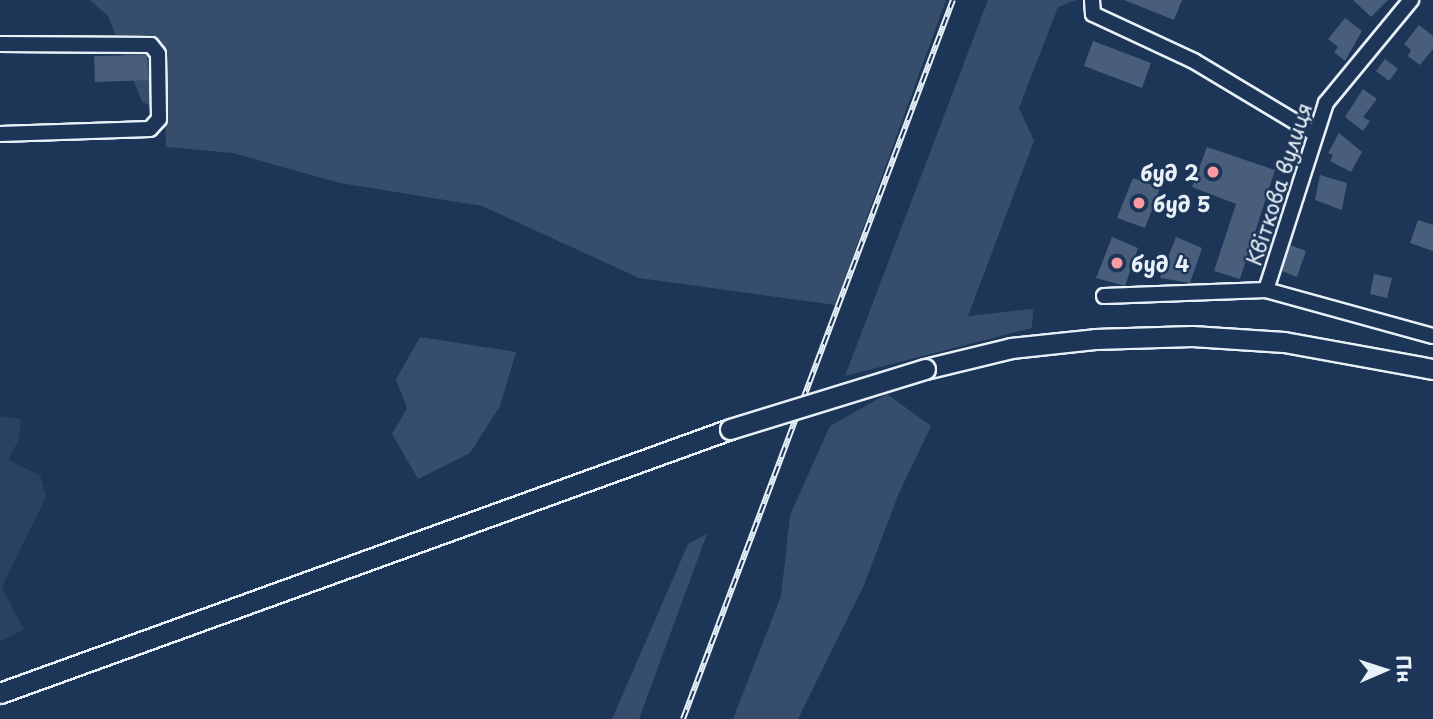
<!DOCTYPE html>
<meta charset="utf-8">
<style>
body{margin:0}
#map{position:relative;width:1433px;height:719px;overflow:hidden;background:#1d3557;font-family:"Playpen Sans",sans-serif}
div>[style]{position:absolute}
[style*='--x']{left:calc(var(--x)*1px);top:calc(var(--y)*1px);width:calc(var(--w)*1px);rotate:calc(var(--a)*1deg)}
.built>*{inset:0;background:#2a4162}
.green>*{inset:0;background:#374d6c}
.building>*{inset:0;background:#495e7a}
.roads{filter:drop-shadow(2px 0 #e8f1f8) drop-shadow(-2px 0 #e8f1f8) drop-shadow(0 2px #e8f1f8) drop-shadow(0 -2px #e8f1f8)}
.minor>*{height:14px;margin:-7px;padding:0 7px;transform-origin:7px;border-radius:7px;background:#1d3557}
.major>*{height:19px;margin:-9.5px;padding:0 9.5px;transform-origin:9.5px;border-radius:9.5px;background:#1d3557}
.rail>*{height:6px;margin-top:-3px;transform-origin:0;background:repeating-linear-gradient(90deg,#1d3557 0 10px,#e8f1f8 0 20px);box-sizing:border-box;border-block:2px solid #e8f1f8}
.bridges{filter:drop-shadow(2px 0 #e8f1f8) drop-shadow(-2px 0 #e8f1f8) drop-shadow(0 2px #e8f1f8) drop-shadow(0 -2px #e8f1f8)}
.major-bridge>*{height:19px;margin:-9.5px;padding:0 9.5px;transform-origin:9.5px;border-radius:9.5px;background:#1d3557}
.dots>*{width:19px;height:19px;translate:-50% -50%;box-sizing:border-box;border:4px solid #1d3557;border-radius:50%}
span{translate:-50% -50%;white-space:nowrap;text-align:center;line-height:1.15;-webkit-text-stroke:5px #1d3557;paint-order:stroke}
.poi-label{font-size:21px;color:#e8f1f8;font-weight:700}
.right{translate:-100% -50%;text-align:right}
.left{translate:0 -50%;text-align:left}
.street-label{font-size:21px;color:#e8f1f8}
.north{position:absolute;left:1349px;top:635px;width:70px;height:70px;-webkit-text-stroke:5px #1d3557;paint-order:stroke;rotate:87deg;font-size:19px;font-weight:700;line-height:28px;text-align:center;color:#e8f1f8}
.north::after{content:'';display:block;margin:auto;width:24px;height:32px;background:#e8f1f8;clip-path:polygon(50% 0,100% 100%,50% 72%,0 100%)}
</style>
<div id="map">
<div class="built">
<i style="clip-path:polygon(0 416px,21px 419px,19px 439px,8px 460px,40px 475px,46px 497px,2px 587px,24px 630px,0 641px)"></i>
</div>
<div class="green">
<i style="clip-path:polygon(90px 0,946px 0,835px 305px,639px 278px,482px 206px,340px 183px,233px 153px,166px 147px,165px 112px,142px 102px,108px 16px)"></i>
<i style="clip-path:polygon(988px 0,1076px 0,1058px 7px,1019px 108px,1034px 141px,968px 316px,1033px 309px,1032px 328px,845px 376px)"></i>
<i style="clip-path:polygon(420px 337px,516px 352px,500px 406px,470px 453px,418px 479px,392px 434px,407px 408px,396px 379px)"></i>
<i style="clip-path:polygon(887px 394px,931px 426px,899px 493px,864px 585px,798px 719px,733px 719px,781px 596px,790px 515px,830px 426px)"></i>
<i style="clip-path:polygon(707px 534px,639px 719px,612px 719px,688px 544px)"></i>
</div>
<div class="building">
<i style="clip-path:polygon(1124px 0,1182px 0,1174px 20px)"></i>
<i style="clip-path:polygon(1353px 0,1388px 0,1371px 17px)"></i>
<i style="clip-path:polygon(1345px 18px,1362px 31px,1345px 61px,1334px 52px,1338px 47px,1328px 39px)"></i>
<i style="clip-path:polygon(1419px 25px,1433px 36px,1433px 49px,1420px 65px,1408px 56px,1411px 50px,1404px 44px)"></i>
<i style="clip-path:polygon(1093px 41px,1151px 63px,1142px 88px,1084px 66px)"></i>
<i style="clip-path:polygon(146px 55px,149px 80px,95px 82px,94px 56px)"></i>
<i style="clip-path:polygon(1385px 59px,1398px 69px,1389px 81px,1376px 71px)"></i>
<i style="clip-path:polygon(1363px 89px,1377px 99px,1363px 117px,1370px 121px,1363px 131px,1345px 117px)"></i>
<i style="clip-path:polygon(1339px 133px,1362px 152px,1351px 172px,1330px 161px,1333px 155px,1328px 153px)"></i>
<i style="clip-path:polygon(1207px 147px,1275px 170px,1240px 279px,1214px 271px,1236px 204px,1192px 187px)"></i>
<i style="clip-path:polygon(1320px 175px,1347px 183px,1342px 210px,1315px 200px)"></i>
<i style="clip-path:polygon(1133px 178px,1160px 188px,1145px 228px,1117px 218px)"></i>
<i style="clip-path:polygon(1418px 220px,1433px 225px,1433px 251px,1410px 243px)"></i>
<i style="clip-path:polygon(1112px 237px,1138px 248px,1125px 286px,1096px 278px)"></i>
<i style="clip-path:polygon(1176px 237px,1202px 248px,1190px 283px,1160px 278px)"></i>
<i style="clip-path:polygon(1290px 245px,1306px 251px,1297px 277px,1282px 271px)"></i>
<i style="clip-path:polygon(1374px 274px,1392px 278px,1387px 298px,1370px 294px)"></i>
</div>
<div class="roads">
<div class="minor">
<i style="--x:1092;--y:0;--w:14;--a:86"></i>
<i style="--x:1093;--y:14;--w:111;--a:25"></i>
<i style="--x:1194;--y:61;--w:140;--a:31"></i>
<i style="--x:0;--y:44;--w:151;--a:0.4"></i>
<i style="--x:151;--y:45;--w:11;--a:52"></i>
<i style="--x:158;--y:54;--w:65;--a:89.1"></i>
<i style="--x:159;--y:119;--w:13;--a:132"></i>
<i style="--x:150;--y:129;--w:150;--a:178.1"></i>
<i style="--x:1266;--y:290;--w:173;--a:15.4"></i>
<i style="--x:1104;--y:296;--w:162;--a:-2.1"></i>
<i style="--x:1266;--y:290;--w:196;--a:-72.2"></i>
<i style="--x:1326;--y:103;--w:134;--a:-50.5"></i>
</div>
<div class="major">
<i style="--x:925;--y:369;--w:89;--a:-13.7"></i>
<i style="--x:1011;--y:348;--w:84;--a:-6.1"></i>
<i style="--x:1095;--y:339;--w:97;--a:-1.8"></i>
<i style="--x:1192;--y:336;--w:92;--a:3.7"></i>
<i style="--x:1284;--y:342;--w:151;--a:10.3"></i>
<i style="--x:0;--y:693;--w:776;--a:-19.88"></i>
</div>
</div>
<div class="rail">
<i style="--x:683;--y:719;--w:768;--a:-69.42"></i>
</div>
<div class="bridges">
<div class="major-bridge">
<i style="--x:730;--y:429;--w:204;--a:-17.1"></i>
</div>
</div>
<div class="dots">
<i style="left:1213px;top:172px;background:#ff9aa2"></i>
<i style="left:1139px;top:203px;background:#ff9aa2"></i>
<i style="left:1117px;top:263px;background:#ff9aa2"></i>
</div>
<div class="poi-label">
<span class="right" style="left:1199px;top:172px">буд 2</span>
<span class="left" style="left:1153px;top:203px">буд 5</span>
<span class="left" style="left:1131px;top:263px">буд 4</span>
</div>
<div class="street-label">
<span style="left:1278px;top:184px;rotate:-72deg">Квіткова вулиця</span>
</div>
<div class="north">Пн</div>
</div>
